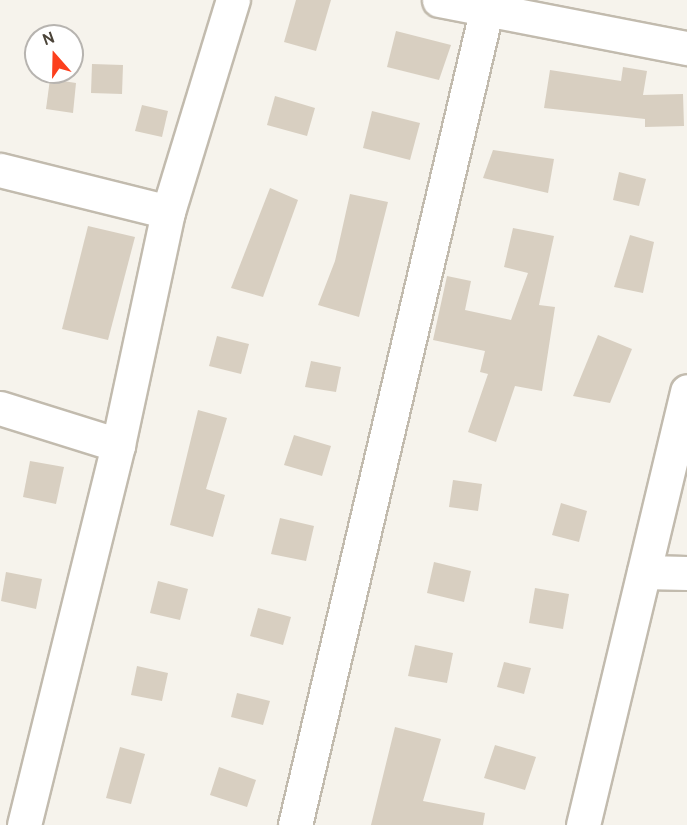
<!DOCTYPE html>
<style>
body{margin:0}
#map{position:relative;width:687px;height:825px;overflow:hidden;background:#f6f3ec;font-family:Cabin,sans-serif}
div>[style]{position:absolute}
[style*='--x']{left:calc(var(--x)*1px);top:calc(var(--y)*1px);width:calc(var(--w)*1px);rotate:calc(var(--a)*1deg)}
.building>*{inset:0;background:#d8cfc1}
.roads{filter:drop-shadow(2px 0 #c2bbae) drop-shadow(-2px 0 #c2bbae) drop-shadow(0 2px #c2bbae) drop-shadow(0 -2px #c2bbae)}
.minor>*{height:33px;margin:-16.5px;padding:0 16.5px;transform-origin:16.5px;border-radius:16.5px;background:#fff}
span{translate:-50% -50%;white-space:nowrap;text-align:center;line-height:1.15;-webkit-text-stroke:6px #fff;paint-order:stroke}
.north{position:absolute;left:24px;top:24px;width:60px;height:60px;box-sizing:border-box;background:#fff;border:2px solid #b7b4b0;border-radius:50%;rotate:340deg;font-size:16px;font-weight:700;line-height:24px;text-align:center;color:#4b4439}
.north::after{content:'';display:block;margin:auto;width:21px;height:27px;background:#fc3f1d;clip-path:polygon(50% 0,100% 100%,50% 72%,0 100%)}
</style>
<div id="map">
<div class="building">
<i style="clip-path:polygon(296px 0,331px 0,316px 51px,284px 42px)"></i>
<i style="clip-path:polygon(396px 31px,451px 45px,439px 80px,387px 67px)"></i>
<i style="clip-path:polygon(92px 64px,123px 65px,122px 94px,91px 93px)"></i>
<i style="clip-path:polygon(623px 67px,647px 71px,643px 95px,683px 94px,684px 126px,645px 127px,645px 119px,544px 108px,550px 70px,621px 81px)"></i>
<i style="clip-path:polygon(50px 79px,76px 83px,73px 113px,46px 109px)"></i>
<i style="clip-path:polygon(275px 96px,315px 108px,307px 136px,267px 125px)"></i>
<i style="clip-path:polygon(142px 105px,168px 111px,162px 137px,135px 131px)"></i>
<i style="clip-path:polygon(372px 111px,420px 123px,410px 160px,363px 148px)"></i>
<i style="clip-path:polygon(493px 150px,554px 159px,548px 193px,483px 178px)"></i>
<i style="clip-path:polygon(619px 172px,646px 179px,639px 206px,613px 200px)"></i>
<i style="clip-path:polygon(270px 188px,298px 200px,263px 297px,231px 288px)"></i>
<i style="clip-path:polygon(350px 194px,388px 202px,359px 317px,318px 305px,335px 261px)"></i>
<i style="clip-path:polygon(88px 226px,135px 237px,108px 340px,62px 329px)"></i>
<i style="clip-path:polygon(513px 228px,554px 236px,539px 305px,555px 307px,542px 391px,515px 386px,496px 442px,468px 432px,488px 374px,480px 372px,485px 351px,433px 340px,447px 276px,471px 281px,465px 310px,511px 320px,528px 273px,504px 267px)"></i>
<i style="clip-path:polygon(630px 235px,654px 242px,643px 293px,614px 287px)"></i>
<i style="clip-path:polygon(598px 335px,632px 349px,610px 403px,573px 396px)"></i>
<i style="clip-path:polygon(217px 336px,249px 344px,241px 374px,209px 366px)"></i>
<i style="clip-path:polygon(311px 361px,341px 367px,336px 392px,305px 387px)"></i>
<i style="clip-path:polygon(198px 410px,227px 418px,206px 489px,225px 495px,213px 537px,170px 525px)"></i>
<i style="clip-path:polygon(294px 435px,331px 446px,322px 476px,284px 465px)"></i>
<i style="clip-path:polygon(30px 461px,64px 467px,56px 504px,23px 497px)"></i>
<i style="clip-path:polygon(453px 480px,482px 484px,478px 511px,449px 507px)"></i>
<i style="clip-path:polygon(561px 503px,587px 511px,579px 542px,552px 535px)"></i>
<i style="clip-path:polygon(280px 518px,314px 526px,306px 561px,271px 554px)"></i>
<i style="clip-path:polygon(434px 562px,471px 571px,464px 602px,427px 593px)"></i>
<i style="clip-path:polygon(6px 572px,42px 579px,36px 609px,1px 601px)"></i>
<i style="clip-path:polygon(158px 581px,188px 589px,180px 620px,150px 613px)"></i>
<i style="clip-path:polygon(535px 588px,569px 594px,563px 629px,529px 623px)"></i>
<i style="clip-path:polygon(258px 608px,291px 617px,283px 645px,250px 636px)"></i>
<i style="clip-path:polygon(415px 645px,453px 653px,447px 683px,408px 676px)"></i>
<i style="clip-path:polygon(504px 662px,531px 668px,524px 694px,497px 687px)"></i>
<i style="clip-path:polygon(137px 666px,168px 673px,162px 701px,131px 695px)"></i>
<i style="clip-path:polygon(237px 693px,270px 701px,263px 725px,231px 717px)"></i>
<i style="clip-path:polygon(395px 727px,441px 739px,423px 801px,485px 813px,483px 825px,371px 825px)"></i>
<i style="clip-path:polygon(495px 745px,536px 757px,525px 790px,484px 778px)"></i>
<i style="clip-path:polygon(120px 747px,145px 754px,131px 804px,106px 798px)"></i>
<i style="clip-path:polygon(219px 767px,256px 780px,247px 807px,210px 795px)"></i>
</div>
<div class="roads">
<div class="minor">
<i style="--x:439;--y:0;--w:253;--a:11"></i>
<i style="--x:0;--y:170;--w:173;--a:14"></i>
<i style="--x:0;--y:408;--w:124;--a:17.4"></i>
<i style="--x:644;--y:572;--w:43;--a:1.3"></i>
<i style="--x:24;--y:825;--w:391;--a:-76.1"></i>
<i style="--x:118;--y:445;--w:238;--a:-77.9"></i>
<i style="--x:168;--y:212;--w:222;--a:-73"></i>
<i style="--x:295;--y:825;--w:835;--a:-76.78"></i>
<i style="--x:583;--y:825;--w:446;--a:-76.5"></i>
</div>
</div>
<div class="north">N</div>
</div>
